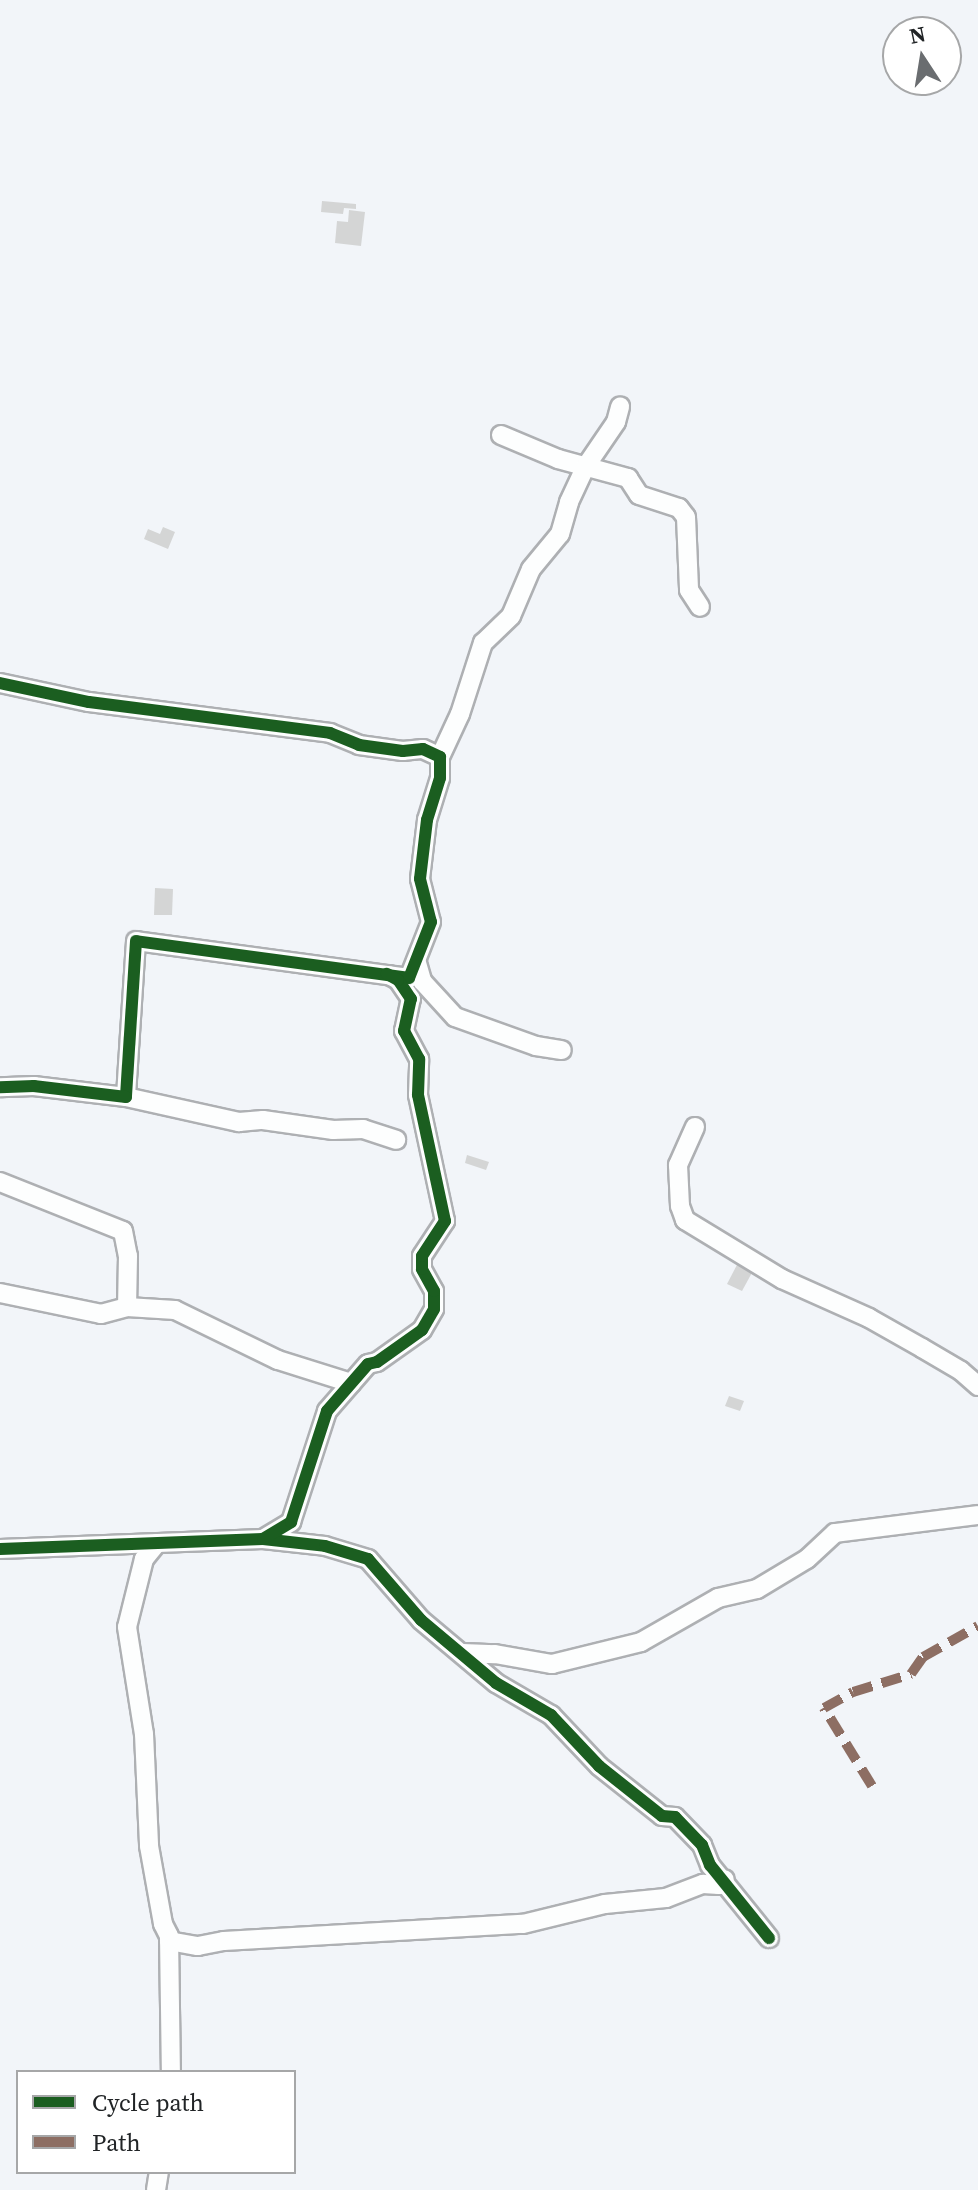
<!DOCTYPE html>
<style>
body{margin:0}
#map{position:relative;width:978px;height:2190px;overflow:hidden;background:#f2f5f9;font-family:"Source Serif 4",serif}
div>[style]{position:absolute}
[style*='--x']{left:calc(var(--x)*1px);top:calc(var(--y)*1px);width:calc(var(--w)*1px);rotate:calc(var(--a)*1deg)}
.building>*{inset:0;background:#d4d5d5}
.roads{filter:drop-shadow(2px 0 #aeb0b3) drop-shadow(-2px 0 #aeb0b3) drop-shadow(0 2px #aeb0b3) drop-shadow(0 -2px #aeb0b3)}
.street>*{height:18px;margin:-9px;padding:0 9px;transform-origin:9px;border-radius:9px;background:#fdfefe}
.quiet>*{height:10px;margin-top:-5px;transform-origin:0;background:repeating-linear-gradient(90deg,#8d6e63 0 20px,transparent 0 30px)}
.cycleway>*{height:12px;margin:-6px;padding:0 6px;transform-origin:6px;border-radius:6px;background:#1b5e20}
span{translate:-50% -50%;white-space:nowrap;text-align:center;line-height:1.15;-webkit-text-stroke:6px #fff;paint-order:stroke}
.legend{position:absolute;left:16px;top:2070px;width:280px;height:104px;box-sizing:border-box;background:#fff;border:2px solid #a6a7a8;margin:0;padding:10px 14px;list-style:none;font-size:24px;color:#212426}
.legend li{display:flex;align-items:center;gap:16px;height:40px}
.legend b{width:40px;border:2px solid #a6a7a8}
.north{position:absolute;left:882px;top:16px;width:80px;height:80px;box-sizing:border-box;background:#fff;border:2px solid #a6a7a8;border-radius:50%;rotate:348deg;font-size:22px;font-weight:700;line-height:32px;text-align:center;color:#212426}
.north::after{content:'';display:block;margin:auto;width:28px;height:36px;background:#6a6d70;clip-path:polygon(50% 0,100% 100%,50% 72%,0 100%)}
</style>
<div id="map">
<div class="building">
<i style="clip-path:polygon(322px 201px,356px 204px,356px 209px,344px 208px,343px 214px,321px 212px)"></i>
<i style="clip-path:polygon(349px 210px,365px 212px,361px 246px,335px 243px,337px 221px,348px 222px)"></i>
<i style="clip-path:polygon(163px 527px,175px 532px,168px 549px,144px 539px,148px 529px,160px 534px)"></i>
<i style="clip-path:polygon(155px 888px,173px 889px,172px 915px,154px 915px)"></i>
<i style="clip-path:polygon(467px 1155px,489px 1162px,486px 1170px,465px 1163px)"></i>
<i style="clip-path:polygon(739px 1261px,754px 1269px,742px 1291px,727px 1284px)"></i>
<i style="clip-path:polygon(729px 1396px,744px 1401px,740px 1411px,725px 1406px)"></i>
</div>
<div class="roads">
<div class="street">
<i style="--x:501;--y:435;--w:62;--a:22.8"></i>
<i style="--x:558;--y:459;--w:73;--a:15.2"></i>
<i style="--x:628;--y:478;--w:20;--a:57"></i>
<i style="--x:639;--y:495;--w:42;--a:18"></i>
<i style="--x:679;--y:508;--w:11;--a:52"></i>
<i style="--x:686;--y:517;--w:73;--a:87.6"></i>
<i style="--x:689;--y:590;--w:20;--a:57"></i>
<i style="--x:0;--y:683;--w:91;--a:12.1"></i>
<i style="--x:89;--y:702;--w:243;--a:7.3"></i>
<i style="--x:330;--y:733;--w:31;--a:22"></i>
<i style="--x:359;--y:745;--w:44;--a:7.8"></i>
<i style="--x:403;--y:751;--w:20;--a:-6"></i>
<i style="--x:423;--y:749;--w:19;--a:25"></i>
<i style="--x:440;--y:757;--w:21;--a:90"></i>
<i style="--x:440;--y:778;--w:44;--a:107.2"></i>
<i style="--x:427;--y:820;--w:59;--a:96.8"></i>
<i style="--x:420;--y:879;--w:44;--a:75.7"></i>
<i style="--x:431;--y:922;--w:60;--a:111.4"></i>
<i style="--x:409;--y:978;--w:275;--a:-172.3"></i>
<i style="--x:136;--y:941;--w:156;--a:93.7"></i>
<i style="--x:126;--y:1097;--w:93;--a:-173.2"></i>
<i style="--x:34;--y:1086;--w:34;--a:178"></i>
<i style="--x:440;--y:757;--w:47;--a:-65.1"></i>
<i style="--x:460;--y:714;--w:75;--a:-72.1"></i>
<i style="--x:483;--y:643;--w:39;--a:-44"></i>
<i style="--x:511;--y:616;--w:51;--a:-66.9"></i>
<i style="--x:531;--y:569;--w:45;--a:-50.4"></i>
<i style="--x:560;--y:534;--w:33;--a:-74"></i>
<i style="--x:569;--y:502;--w:40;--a:-65"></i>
<i style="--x:586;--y:466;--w:53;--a:-55.7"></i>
<i style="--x:616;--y:422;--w:16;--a:-75"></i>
<i style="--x:417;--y:963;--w:19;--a:74"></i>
<i style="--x:422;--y:981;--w:49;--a:47.5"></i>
<i style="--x:455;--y:1017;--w:86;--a:19.7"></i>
<i style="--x:536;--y:1046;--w:26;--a:9"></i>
<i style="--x:126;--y:1097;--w:116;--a:12.5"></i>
<i style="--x:239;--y:1122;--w:24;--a:-5"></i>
<i style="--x:263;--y:1120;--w:71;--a:8.1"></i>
<i style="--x:333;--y:1130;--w:30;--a:-2"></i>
<i style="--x:363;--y:1129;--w:35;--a:18"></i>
<i style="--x:695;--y:1127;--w:42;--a:114.1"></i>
<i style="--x:678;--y:1165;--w:41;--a:87.2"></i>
<i style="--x:680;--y:1206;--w:15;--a:70"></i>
<i style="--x:685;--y:1220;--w:114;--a:31.3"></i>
<i style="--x:782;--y:1279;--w:95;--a:24.1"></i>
<i style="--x:869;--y:1318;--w:61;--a:29.5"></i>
<i style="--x:922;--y:1348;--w:45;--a:30.5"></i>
<i style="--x:961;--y:1371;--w:23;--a:41"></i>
<i style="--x:0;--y:1182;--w:132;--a:21.7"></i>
<i style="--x:123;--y:1231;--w:25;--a:79"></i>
<i style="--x:128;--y:1256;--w:51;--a:91.1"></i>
<i style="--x:127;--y:1307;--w:48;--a:3.6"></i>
<i style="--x:175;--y:1310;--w:114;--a:25.9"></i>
<i style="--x:278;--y:1360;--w:77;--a:17.5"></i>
<i style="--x:0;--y:1293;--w:103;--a:11.7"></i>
<i style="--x:101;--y:1314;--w:27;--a:-15"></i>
<i style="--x:263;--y:1539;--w:62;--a:6.4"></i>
<i style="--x:325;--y:1546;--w:45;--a:16.8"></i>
<i style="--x:368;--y:1559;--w:81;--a:49"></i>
<i style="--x:421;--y:1620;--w:98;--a:40"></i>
<i style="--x:496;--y:1683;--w:64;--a:30.2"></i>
<i style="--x:551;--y:1715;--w:70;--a:46.7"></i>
<i style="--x:599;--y:1766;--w:80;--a:38.4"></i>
<i style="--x:662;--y:1816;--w:13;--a:4"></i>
<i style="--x:675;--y:1817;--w:39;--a:46"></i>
<i style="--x:702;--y:1845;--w:22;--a:68"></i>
<i style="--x:710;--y:1865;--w:94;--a:51.1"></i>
<i style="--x:157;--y:1543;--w:21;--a:129"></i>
<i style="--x:144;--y:1559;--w:70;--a:104"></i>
<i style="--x:127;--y:1627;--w:108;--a:81"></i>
<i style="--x:144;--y:1734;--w:112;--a:87.4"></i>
<i style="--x:149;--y:1846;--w:79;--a:79.8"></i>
<i style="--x:163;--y:1924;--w:13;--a:63"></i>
<i style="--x:169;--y:1936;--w:136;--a:89.2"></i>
<i style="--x:0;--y:1549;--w:263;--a:-2.2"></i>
<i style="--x:263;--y:1539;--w:33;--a:-31"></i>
<i style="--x:291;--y:1522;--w:117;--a:-72"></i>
<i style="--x:327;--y:1411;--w:62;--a:-48.9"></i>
<i style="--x:368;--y:1364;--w:9;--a:-13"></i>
<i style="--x:377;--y:1362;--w:55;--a:-35.4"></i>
<i style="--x:422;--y:1330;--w:24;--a:-60"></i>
<i style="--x:434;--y:1309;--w:18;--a:-90"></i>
<i style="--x:434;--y:1291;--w:25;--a:-119"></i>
<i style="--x:422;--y:1269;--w:13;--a:-90"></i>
<i style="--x:422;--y:1256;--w:42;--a:-56.7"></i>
<i style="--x:445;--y:1221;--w:129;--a:-102.1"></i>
<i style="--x:418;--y:1095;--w:36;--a:-88"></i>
<i style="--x:419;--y:1059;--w:32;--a:-118"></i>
<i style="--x:404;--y:1031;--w:33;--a:-78"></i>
<i style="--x:411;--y:999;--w:23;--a:-124"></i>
<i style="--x:398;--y:980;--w:10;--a:-151"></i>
<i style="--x:462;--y:1653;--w:33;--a:2"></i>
<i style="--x:495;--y:1654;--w:58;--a:10"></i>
<i style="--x:552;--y:1664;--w:92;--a:-13.9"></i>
<i style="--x:641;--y:1642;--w:89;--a:-29.7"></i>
<i style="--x:718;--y:1598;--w:40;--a:-13"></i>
<i style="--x:757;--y:1589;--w:58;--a:-31"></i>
<i style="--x:807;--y:1559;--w:38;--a:-43"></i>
<i style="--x:835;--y:1533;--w:144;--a:-7.2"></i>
<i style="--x:169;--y:1941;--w:29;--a:10"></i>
<i style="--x:198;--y:1946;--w:26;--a:-11"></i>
<i style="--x:224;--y:1941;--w:299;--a:-3.3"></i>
<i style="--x:523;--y:1924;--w:84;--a:-13.7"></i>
<i style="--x:605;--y:1904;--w:61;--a:-5.6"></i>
<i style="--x:666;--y:1898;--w:40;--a:-21"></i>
<i style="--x:703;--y:1884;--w:16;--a:4"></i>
<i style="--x:719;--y:1885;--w:8;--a:-45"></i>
<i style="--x:156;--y:2190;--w:18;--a:-81"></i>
</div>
</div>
<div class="quiet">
<i style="--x:872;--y:1786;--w:92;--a:-121.6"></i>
<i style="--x:824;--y:1708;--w:33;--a:-29"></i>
<i style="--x:853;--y:1692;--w:61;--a:-17.2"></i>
<i style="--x:911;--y:1674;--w:21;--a:-55"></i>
<i style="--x:923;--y:1657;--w:63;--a:-29.4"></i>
</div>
<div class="cycleway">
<i style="--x:0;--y:683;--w:91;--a:12.1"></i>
<i style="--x:89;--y:702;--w:243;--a:7.3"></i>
<i style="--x:330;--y:733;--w:31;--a:22"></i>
<i style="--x:359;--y:745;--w:44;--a:7.8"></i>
<i style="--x:403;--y:751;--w:20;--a:-6"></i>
<i style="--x:423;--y:749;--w:19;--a:25"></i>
<i style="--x:440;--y:757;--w:21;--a:90"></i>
<i style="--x:440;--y:778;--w:44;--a:107.2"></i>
<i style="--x:427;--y:820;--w:59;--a:96.8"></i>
<i style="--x:420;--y:879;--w:44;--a:75.7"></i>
<i style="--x:431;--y:922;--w:60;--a:111.4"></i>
<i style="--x:409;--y:978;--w:275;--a:-172.3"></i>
<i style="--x:136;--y:941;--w:156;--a:93.7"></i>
<i style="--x:126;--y:1097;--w:93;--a:-173.2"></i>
<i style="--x:34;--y:1086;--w:34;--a:178"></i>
<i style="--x:263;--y:1539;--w:62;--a:6.4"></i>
<i style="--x:325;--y:1546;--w:45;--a:16.8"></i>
<i style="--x:368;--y:1559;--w:81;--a:49"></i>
<i style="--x:421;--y:1620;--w:98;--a:40"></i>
<i style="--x:496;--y:1683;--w:64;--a:30.2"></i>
<i style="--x:551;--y:1715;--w:70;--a:46.7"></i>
<i style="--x:599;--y:1766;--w:80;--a:38.4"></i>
<i style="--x:662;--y:1816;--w:13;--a:4"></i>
<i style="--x:675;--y:1817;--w:39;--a:46"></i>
<i style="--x:702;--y:1845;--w:22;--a:68"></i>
<i style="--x:710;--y:1865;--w:94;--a:51.1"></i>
<i style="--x:0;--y:1549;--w:263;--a:-2.2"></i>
<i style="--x:263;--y:1539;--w:33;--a:-31"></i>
<i style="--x:291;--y:1522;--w:117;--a:-72"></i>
<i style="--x:327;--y:1411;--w:62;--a:-48.9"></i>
<i style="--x:368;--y:1364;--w:9;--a:-13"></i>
<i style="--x:377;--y:1362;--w:55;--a:-35.4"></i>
<i style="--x:422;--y:1330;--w:24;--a:-60"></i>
<i style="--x:434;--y:1309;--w:18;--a:-90"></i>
<i style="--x:434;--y:1291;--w:25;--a:-119"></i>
<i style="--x:422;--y:1269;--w:13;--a:-90"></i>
<i style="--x:422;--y:1256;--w:42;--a:-56.7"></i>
<i style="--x:445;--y:1221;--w:129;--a:-102.1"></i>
<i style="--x:418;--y:1095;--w:36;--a:-88"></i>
<i style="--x:419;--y:1059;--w:32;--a:-118"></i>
<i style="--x:404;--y:1031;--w:33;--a:-78"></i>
<i style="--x:411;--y:999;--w:23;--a:-124"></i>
<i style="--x:398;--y:980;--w:13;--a:-151"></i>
</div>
<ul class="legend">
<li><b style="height:10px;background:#1b5e20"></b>Cycle path</li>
<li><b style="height:10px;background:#8d6e63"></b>Path</li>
</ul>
<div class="north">N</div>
</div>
